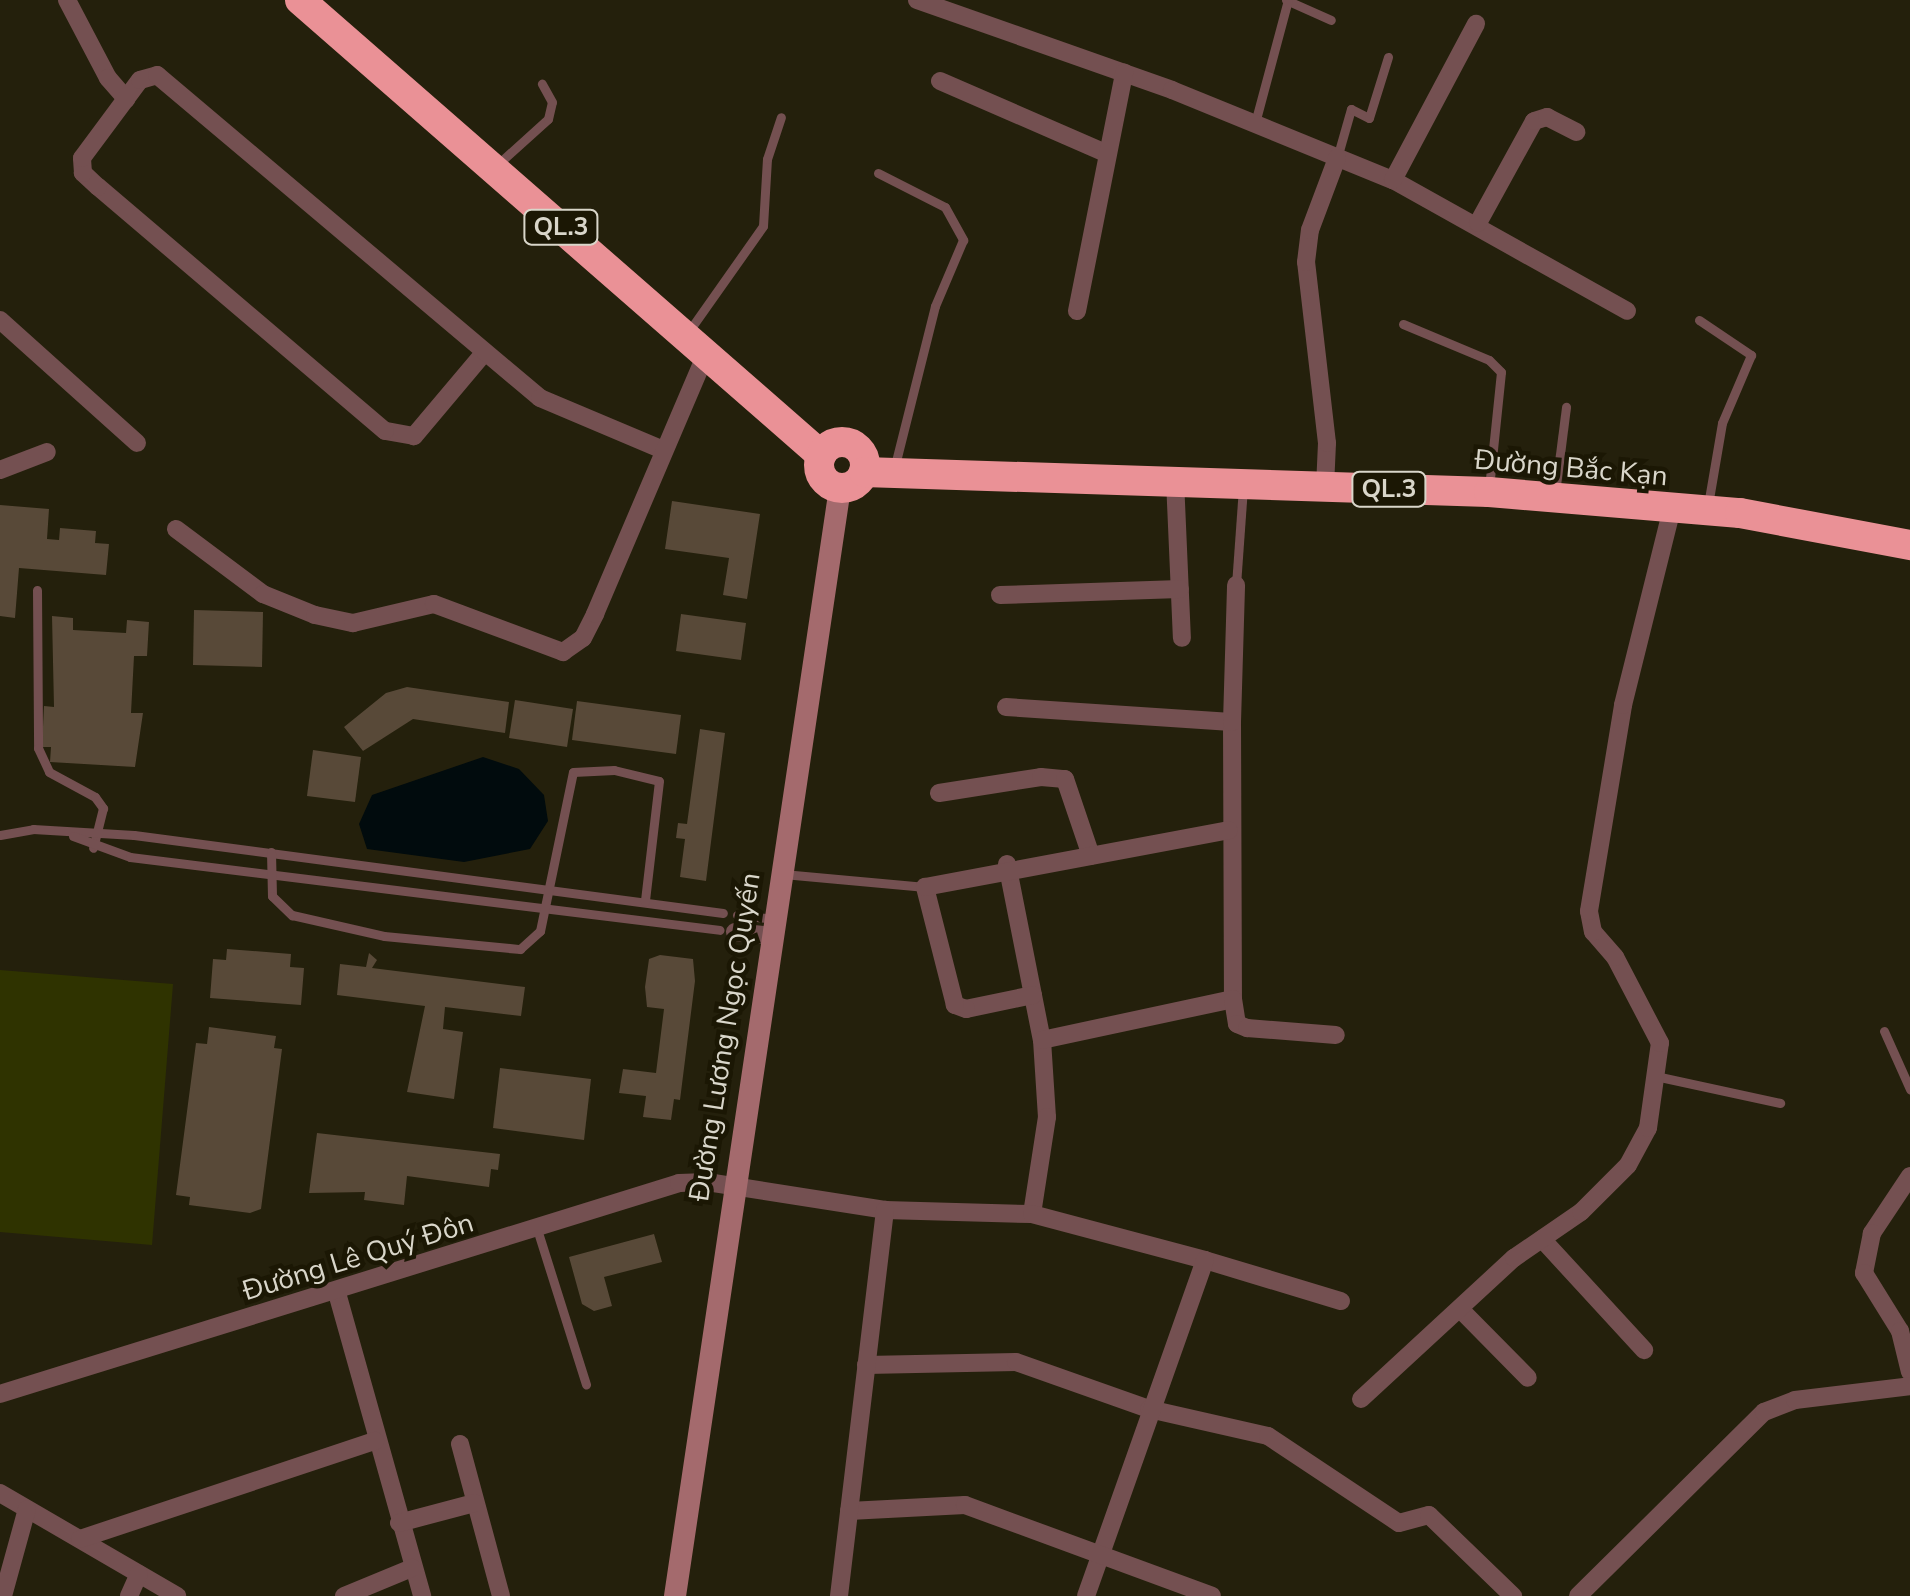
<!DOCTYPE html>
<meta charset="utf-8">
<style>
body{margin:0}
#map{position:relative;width:1910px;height:1596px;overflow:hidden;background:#24200c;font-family:"Nunito Sans",sans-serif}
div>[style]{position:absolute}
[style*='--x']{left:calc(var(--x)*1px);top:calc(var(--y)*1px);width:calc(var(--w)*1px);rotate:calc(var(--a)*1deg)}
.green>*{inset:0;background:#2f3300}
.water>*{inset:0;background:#010b0d}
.building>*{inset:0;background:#584938}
.lane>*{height:9px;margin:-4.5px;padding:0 4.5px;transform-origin:4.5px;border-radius:4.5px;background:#745051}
.street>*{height:18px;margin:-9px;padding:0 9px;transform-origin:9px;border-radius:9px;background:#745051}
.secondary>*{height:22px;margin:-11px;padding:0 11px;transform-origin:11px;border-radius:11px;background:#a46a6d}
.highway>*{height:30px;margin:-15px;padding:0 15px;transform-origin:15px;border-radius:15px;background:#ea9196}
.highway>.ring{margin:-15px;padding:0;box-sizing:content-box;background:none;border:30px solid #ea9196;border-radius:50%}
span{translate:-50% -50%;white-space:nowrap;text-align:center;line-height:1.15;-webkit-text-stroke:9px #1b1704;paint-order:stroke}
.shield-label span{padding:2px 8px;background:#1b1704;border:2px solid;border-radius:8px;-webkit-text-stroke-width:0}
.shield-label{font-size:25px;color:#d9d6ca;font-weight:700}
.street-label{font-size:28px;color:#d9d6ca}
</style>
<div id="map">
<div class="green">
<i style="clip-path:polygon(0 970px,173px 984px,152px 1245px,0 1232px)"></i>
</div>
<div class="water">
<i style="clip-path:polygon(483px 757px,519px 769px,544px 795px,548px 821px,530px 849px,464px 862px,367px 849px,359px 824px,372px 795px)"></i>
</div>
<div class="building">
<i style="clip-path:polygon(672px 501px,760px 514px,747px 599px,723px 595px,729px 558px,665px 549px)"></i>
<i style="clip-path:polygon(0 505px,49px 509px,47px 539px,59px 540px,60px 528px,96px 531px,95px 543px,109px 544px,106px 575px,19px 568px,15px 618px,0 616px)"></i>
<i style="clip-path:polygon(194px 610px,263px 612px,262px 667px,193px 665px)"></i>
<i style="clip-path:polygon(681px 614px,746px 623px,741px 660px,676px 651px)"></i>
<i style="clip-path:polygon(52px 616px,73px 618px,73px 630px,126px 633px,127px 620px,149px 622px,147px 656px,134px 656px,131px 713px,143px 713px,135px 767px,50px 762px,51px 747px,42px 747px,44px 706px,54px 707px)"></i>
<i style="clip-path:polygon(407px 687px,509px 702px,505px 733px,413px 719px,363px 751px,344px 727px,386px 693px)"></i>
<i style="clip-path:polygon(515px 700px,573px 709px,567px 747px,509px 738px)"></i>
<i style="clip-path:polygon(577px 701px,681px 715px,676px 754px,572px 740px)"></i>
<i style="clip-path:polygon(700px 729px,725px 733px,706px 881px,680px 877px,685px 839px,676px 838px,678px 823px,687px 824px)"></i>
<i style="clip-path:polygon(313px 750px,361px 757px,355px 802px,307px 796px)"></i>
<i style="clip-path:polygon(227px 949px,291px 954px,290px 967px,304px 968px,301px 1005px,210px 998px,213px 959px,226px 960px)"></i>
<i style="clip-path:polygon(369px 953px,377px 960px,372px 968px,525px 987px,521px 1016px,445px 1007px,443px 1029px,463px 1032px,454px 1099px,407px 1092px,425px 1006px,337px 995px,340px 964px,366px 967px)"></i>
<i style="clip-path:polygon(660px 955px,693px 959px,695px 981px,680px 1100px,674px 1099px,671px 1120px,643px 1117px,646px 1096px,619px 1093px,623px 1069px,656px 1073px,664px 1009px,647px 1007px,645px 987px,649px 959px)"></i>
<i style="clip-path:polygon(209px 1027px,276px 1036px,274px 1048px,282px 1049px,261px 1209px,250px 1213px,189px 1205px,190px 1197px,176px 1195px,196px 1043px,207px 1044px)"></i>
<i style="clip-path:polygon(500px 1068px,591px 1079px,584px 1140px,493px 1128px)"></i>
<i style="clip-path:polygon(317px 1133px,500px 1154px,498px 1170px,491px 1169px,489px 1187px,407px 1176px,404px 1205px,364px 1200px,365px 1192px,309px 1193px)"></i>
<i style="clip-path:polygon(654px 1234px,662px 1262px,604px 1277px,612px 1306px,594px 1311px,582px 1304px,569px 1257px)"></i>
</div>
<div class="lane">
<i style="--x:1286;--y:0;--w:49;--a:24"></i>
<i style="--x:1255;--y:123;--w:127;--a:-75"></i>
<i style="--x:1337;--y:158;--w:51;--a:-74.1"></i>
<i style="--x:1351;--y:109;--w:20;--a:27"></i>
<i style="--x:1369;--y:118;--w:64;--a:-72.7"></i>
<i style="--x:498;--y:164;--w:67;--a:-42"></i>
<i style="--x:548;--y:119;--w:17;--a:-77"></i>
<i style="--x:552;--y:102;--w:21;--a:-119"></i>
<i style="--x:878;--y:173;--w:75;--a:26.9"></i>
<i style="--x:945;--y:207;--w:38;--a:61"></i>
<i style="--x:963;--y:240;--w:72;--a:113"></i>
<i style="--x:935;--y:306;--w:168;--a:104.1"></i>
<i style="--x:1699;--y:320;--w:63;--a:33.9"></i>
<i style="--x:1751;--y:355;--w:74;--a:113.1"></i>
<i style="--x:1722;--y:423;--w:83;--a:99.7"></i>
<i style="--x:1403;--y:324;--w:93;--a:22.7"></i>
<i style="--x:1489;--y:360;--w:17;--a:45"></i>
<i style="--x:1501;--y:372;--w:118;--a:95.9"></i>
<i style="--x:689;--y:331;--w:128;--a:-54.8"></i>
<i style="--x:763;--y:226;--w:67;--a:-86.6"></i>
<i style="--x:767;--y:159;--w:44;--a:-71.6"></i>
<i style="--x:1555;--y:493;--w:87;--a:-82.7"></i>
<i style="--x:1236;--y:585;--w:97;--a:-85.9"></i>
<i style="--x:37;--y:590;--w:158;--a:89.6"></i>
<i style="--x:38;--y:748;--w:26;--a:65"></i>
<i style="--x:49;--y:772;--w:52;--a:28.5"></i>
<i style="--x:95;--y:797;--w:14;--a:54"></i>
<i style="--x:103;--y:808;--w:41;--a:104"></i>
<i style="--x:0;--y:835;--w:34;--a:-10"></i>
<i style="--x:33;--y:829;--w:101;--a:3.4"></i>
<i style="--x:134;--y:835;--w:594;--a:7.54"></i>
<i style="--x:73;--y:836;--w:61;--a:20.2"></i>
<i style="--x:130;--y:857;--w:594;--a:7.05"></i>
<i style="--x:271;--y:852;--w:44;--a:88.7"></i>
<i style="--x:272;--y:896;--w:28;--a:44"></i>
<i style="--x:292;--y:915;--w:94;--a:12.9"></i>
<i style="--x:384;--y:936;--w:137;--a:5.5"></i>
<i style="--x:520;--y:949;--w:27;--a:-42"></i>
<i style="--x:540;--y:931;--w:162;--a:-78.3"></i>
<i style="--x:573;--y:772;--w:41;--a:-2.8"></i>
<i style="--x:614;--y:770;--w:46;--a:13.7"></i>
<i style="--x:659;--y:781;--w:121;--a:96.7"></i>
<i style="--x:783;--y:874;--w:143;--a:5.2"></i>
<i style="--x:737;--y:915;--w:36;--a:6"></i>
<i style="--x:1884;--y:1031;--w:64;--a:65.9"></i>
<i style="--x:1660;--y:1077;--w:123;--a:12.2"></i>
<i style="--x:537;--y:1229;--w:163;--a:72.5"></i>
</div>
<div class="street">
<i style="--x:67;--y:0;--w:88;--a:62.3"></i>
<i style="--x:108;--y:78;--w:28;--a:49"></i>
<i style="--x:917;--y:0;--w:270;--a:19.4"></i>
<i style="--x:1172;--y:90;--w:239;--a:22.2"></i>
<i style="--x:1393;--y:180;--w:268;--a:29.2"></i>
<i style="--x:940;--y:81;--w:178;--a:23.5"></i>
<i style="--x:1393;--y:180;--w:177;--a:-62"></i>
<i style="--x:1478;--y:223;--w:116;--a:-61.2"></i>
<i style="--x:1534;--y:121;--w:14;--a:-17"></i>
<i style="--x:1547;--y:117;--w:33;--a:27"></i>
<i style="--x:1077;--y:311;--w:243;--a:-78.8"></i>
<i style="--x:0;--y:320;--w:184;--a:41.9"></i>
<i style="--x:484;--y:353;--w:109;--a:130.1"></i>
<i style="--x:414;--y:436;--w:29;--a:-170"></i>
<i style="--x:385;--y:431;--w:377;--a:-139.6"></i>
<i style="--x:98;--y:187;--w:21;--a:-137"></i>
<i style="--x:83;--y:173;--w:15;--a:-94"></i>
<i style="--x:82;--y:158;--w:97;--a:-53.4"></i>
<i style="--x:140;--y:80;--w:18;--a:-16"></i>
<i style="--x:157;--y:75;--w:501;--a:40.14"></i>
<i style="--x:540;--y:398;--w:134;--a:22.9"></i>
<i style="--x:0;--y:470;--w:50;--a:-21"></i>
<i style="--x:1175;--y:480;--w:158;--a:87.5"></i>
<i style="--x:1325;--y:487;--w:44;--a:-87.4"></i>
<i style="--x:1327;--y:443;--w:182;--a:-96.6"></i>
<i style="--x:1306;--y:262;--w:32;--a:-83"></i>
<i style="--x:1310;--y:230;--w:77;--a:-69.4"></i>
<i style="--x:176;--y:529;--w:109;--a:36.8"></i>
<i style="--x:263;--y:594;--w:56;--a:22"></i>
<i style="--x:315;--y:615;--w:39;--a:12"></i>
<i style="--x:353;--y:623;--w:83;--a:-13.2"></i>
<i style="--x:434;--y:604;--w:138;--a:20.4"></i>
<i style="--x:563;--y:652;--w:24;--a:-35"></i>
<i style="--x:583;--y:638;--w:27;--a:-63"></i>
<i style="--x:595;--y:614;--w:286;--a:-66.9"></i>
<i style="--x:1000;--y:595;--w:180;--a:-1.9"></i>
<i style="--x:1006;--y:707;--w:226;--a:3.8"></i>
<i style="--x:1232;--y:722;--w:277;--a:89.8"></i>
<i style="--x:1232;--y:722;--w:137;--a:-88.3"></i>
<i style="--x:939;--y:793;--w:103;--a:-8.9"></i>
<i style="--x:1041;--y:777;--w:24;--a:5"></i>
<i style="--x:1065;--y:779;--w:81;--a:71.3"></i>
<i style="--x:1007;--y:864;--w:179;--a:78.8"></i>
<i style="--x:1042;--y:1040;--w:77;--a:86.3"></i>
<i style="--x:1047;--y:1117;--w:98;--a:98.8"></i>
<i style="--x:735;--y:932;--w:36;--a:6"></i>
<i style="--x:1033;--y:995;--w:68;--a:168.2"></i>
<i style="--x:966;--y:1009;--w:12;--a:-160"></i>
<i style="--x:955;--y:1005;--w:122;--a:-104.3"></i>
<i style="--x:925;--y:887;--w:309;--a:-10.6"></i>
<i style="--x:1042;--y:1040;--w:195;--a:-12.1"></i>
<i style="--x:1233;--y:999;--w:25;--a:81"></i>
<i style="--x:1237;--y:1024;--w:11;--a:22"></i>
<i style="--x:1247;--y:1028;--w:89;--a:4.5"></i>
<i style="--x:1910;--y:1176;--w:69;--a:123.7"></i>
<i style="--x:1872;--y:1233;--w:41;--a:101.3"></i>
<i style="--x:1864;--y:1273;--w:68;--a:58.2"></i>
<i style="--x:1900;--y:1331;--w:42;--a:76.3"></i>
<i style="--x:1542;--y:1239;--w:151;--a:47.4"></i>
<i style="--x:1205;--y:1260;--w:142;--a:16.8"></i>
<i style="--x:337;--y:1293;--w:315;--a:74.3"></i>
<i style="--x:1461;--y:1310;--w:95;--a:45.4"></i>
<i style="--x:866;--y:1365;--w:150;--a:-1.1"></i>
<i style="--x:1016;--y:1362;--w:141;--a:19.5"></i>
<i style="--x:1149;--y:1409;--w:122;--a:12.8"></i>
<i style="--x:1268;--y:1436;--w:157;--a:33.6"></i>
<i style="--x:1399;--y:1523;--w:31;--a:-15"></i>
<i style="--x:1429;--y:1515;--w:117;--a:44"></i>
<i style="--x:0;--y:1394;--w:711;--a:-17.26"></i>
<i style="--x:679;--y:1183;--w:28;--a:-2"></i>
<i style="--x:707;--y:1182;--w:180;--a:8.9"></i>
<i style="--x:885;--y:1210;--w:147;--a:1.6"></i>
<i style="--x:1032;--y:1214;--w:179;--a:14.9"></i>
<i style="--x:1205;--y:1260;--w:356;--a:109.5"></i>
<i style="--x:1361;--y:1399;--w:208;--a:-42.7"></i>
<i style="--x:1514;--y:1258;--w:81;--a:-34.5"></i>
<i style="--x:1581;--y:1212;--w:66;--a:-45"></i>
<i style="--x:1628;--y:1165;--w:42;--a:-61.6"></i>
<i style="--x:1648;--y:1128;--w:86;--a:-82"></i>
<i style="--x:1660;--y:1043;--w:97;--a:-117.6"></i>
<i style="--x:1615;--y:957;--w:33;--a:-131"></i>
<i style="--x:1593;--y:932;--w:21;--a:-101"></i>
<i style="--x:1589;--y:911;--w:209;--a:-80.6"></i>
<i style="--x:1623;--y:705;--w:203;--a:-76"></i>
<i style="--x:460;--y:1444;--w:157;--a:74.9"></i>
<i style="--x:0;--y:1493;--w:205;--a:30.2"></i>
<i style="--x:849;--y:1511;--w:116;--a:-3"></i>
<i style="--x:965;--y:1505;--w:263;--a:20.2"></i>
<i style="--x:399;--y:1523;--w:78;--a:-14.9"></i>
<i style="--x:80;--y:1539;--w:311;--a:-18.4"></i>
<i style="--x:3;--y:1596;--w:90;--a:-74.6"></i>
<i style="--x:129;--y:1596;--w:24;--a:-66"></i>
<i style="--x:344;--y:1596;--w:74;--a:-22.4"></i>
<i style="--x:839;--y:1596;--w:389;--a:-83.2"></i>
<i style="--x:1578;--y:1596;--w:262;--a:-44.7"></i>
<i style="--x:1764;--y:1412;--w:33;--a:-21"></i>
<i style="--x:1795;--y:1400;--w:116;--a:-6.9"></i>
</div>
<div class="secondary">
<i style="--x:675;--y:1596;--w:1120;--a:-81.53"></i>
</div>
<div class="highway">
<i style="--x:300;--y:0;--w:692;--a:41.13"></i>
<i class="ring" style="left:819px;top:442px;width:16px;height:16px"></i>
<i style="--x:864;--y:472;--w:625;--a:1.83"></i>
<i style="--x:1489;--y:492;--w:252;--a:4.8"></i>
<i style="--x:1740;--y:513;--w:173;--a:10.7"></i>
</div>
<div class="shield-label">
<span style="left:561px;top:227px">QL.3</span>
<span style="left:1389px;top:489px">QL.3</span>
</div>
<div class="street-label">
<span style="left:1571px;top:468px;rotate:5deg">Đường Bắc Kạn</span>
<span style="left:725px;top:1037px;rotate:-81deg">Đường Lương Ngọc Quyến</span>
<span style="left:358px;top:1257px;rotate:-17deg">Đường Lê Quý Đôn</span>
</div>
</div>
